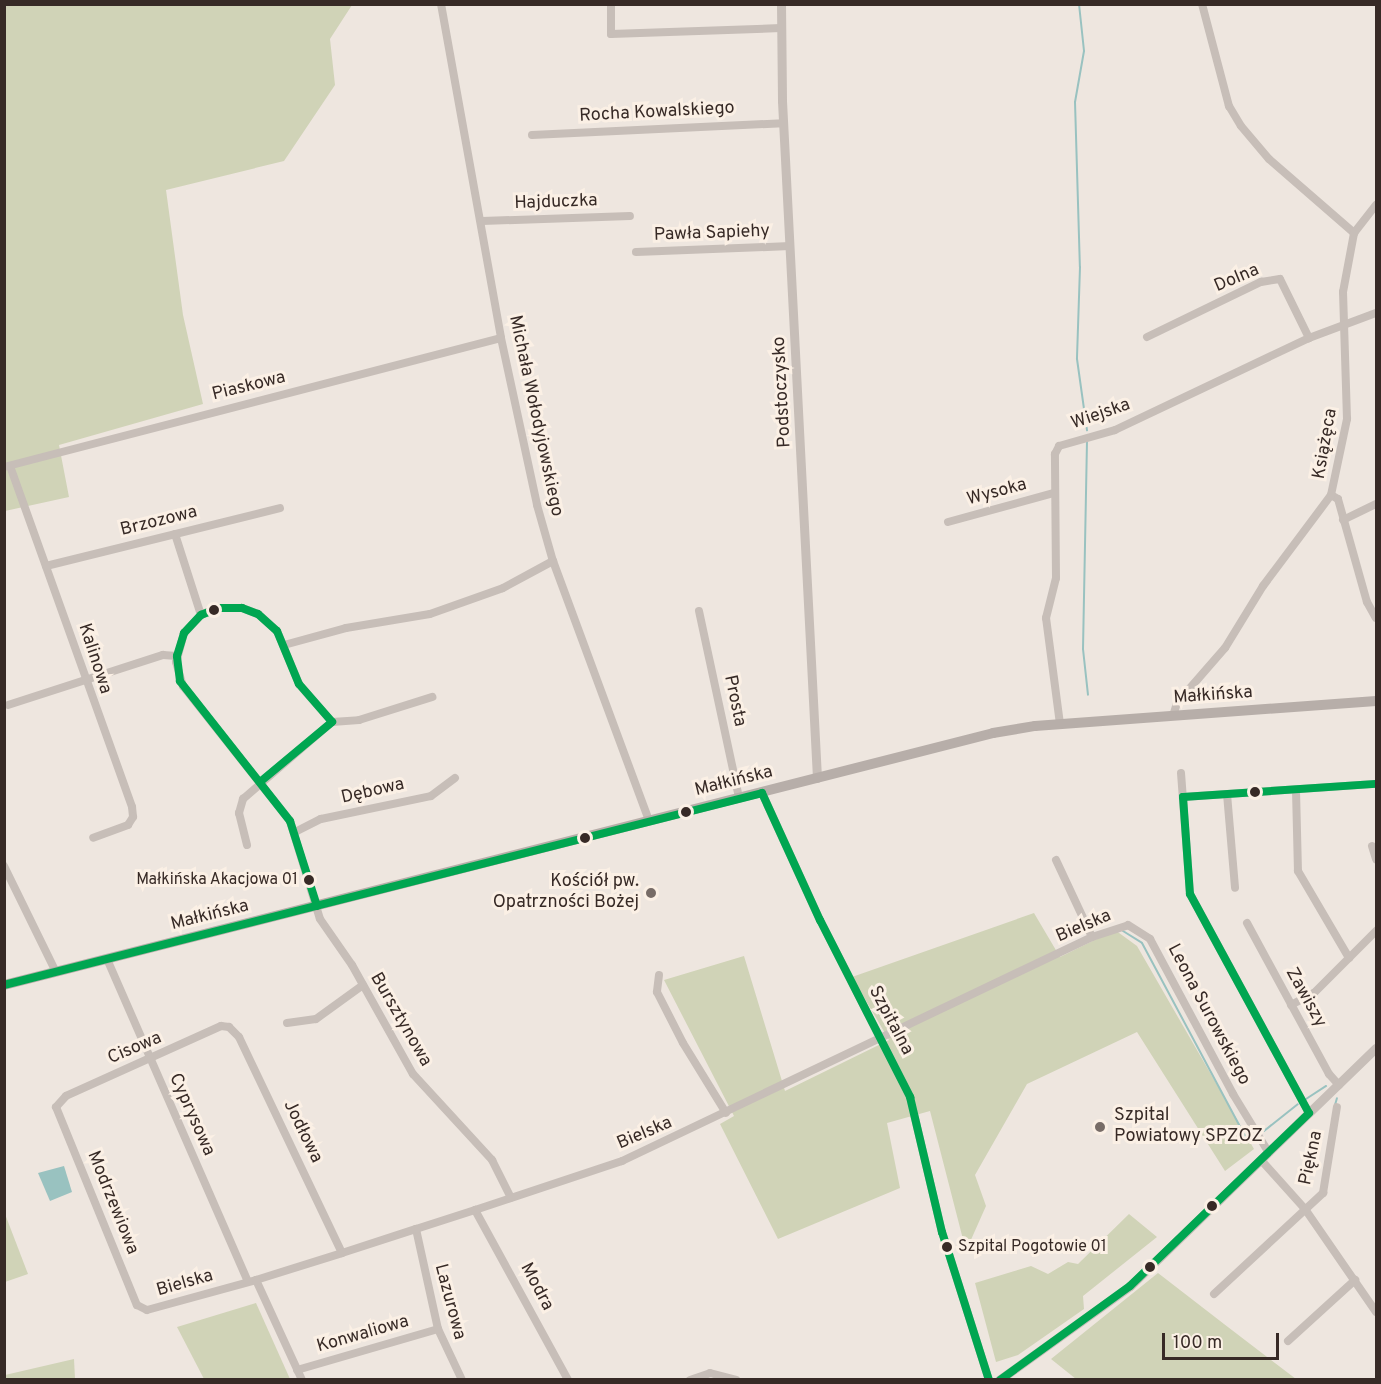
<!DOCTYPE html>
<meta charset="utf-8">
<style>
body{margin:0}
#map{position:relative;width:1381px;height:1384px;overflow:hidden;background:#eee6df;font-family:Overpass,sans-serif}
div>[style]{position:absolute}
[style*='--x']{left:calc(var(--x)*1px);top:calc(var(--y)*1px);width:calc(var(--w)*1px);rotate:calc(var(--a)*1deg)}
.green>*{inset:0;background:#d0d3b7}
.water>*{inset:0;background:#99c2c0}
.stream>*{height:2px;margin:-1px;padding:0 1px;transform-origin:1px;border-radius:1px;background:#99c2c0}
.minor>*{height:8px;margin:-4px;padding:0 4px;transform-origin:4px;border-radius:4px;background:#c7beb8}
.tertiary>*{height:9px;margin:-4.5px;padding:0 4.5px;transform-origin:4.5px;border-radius:4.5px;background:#c7beb8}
.secondary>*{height:10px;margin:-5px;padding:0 5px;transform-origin:5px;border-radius:5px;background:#b7aea9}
.bus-1>*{height:8px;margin:-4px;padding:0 4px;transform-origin:4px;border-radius:4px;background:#00a651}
.dots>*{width:16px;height:16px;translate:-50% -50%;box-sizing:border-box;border:3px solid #fbf0e5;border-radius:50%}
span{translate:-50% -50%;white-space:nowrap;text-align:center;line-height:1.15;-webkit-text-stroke:6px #fbf0e5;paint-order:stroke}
.bus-label{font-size:16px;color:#372a26}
.right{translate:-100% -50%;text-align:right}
.left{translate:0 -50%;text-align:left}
.street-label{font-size:18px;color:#372a26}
.poi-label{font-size:18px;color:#372a26}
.frame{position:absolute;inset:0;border:6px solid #372a26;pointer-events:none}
.scale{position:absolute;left:1162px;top:1333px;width:117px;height:27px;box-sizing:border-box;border:3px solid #372a26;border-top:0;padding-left:8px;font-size:18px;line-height:21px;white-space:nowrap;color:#372a26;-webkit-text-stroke:4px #fbf0e5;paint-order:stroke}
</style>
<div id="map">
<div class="green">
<i style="clip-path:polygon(4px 5px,352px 5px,330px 39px,335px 85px,284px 161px,166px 190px,183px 315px,203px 404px,59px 445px,69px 497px,5px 511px)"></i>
<i style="clip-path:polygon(1034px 913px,1060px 957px,1115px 930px,1137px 946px,1254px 1149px,1225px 1171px,1137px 1032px,1027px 1084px,975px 1175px,986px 1206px,966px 1251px,930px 1111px,887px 1123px,900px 1188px,778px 1239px,720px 1124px,734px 1116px,664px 980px,744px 956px,785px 1091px,889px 1040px,852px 977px)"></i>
<i style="clip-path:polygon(5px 1214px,28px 1274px,5px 1282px,4px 1282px)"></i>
<i style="clip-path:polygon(1129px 1214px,1157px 1237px,1083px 1296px,1084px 1309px,1018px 1355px,996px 1362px,975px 1283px,1031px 1266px,1048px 1274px,1068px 1262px,1078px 1264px)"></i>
<i style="clip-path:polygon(1158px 1273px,1224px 1324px,1296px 1379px,1076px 1379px,1051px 1359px)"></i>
<i style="clip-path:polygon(256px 1303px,290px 1379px,204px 1379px,177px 1327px)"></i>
<i style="clip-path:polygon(74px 1359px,75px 1379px,5px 1379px,5px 1375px)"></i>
</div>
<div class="water">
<i style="clip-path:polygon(64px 1166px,72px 1192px,50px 1201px,38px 1173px)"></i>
</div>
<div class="stream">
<i style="--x:1079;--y:4;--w:47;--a:83.9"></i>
<i style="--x:1084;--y:51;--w:52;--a:100"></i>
<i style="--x:1075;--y:102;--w:165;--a:88.3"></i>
<i style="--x:1080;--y:267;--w:92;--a:91.9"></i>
<i style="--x:1077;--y:359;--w:72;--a:82"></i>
<i style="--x:1087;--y:441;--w:208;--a:91.1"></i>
<i style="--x:1083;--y:649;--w:46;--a:83.8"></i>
<i style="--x:1123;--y:931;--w:22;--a:32"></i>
<i style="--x:1142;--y:943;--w:219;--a:61.9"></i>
<i style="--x:1306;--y:1099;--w:24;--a:-33"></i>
<i style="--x:1335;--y:1105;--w:7;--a:-74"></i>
<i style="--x:1264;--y:1131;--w:43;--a:-38.5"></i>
</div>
<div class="minor">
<i style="--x:441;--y:4;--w:339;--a:79.8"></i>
<i style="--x:501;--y:338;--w:171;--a:77.8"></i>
<i style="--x:537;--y:505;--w:58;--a:74.1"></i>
<i style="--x:553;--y:561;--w:276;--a:69.7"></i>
<i style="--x:611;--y:4;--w:30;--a:90"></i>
<i style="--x:611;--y:34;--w:170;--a:-2"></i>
<i style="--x:1202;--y:4;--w:106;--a:75.2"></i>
<i style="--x:1229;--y:106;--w:23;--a:59"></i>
<i style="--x:1241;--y:126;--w:43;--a:49.7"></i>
<i style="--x:1269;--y:159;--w:113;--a:41"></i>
<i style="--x:532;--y:135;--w:251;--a:-2.7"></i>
<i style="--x:482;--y:221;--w:148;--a:-1.9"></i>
<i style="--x:636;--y:252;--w:154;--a:-2.2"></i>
<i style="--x:1147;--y:337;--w:127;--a:-25.8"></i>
<i style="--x:1261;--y:282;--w:19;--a:-9"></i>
<i style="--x:1280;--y:279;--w:66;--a:63.8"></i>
<i style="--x:10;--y:466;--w:362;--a:70.3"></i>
<i style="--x:132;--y:807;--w:10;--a:84"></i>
<i style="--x:133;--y:817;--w:9;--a:122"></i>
<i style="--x:128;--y:825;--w:37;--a:160"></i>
<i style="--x:4;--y:467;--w:513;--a:-14.55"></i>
<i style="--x:1331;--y:495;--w:8;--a:30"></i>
<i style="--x:1338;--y:499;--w:107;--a:74.3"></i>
<i style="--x:1367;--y:602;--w:18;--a:61"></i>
<i style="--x:1343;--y:520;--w:37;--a:-26"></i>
<i style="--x:948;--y:522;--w:110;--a:-15.3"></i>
<i style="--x:175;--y:534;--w:85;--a:72.2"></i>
<i style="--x:46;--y:566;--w:241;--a:-13.9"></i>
<i style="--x:699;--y:611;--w:191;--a:77.9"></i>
<i style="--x:284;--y:645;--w:64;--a:-15.3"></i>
<i style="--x:346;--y:628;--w:85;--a:-9.5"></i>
<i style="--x:430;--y:614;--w:77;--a:-19.6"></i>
<i style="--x:503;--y:588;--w:57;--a:-28.4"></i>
<i style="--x:8;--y:705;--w:163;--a:-17.9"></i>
<i style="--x:163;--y:655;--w:14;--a:4"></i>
<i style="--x:1173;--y:716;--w:14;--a:-73"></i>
<i style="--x:1177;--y:703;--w:73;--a:-48.9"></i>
<i style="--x:1225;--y:648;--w:73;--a:-58.5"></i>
<i style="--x:1263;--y:586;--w:114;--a:-53.2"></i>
<i style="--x:1331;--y:495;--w:78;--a:-78.1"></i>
<i style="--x:1347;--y:419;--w:127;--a:-91.8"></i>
<i style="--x:1343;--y:292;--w:60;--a:-79.4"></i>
<i style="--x:1354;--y:233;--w:36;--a:-52"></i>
<i style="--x:332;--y:722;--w:50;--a:-131"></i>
<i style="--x:299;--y:684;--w:57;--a:-112.5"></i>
<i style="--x:277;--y:631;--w:25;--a:-138"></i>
<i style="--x:258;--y:614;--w:17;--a:-159"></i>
<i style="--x:242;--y:608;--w:24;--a:180"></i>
<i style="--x:218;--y:608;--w:18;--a:158"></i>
<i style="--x:201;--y:615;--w:25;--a:133"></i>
<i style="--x:184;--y:633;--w:30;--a:105"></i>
<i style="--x:176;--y:662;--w:25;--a:74"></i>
<i style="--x:183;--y:686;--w:172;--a:51.6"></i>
<i style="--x:290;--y:821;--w:102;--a:73"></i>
<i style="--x:320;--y:919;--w:56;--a:55.2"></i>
<i style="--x:352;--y:965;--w:125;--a:60.8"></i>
<i style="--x:413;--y:1074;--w:117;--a:47.4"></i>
<i style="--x:492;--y:1160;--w:42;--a:63.4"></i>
<i style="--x:1060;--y:724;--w:107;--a:-97.5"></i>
<i style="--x:1046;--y:618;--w:41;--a:-76"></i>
<i style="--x:1056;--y:578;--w:124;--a:-90.5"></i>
<i style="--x:1055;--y:454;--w:9;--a:-63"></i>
<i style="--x:1059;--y:446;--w:58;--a:-15.9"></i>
<i style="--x:1115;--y:430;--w:215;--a:-25.4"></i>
<i style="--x:1309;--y:338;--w:72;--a:-20.5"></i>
<i style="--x:1181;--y:773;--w:121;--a:85.7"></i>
<i style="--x:1190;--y:894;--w:249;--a:61.5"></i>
<i style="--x:1296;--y:790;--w:81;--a:88.6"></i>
<i style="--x:1298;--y:871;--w:101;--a:59.6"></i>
<i style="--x:762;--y:793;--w:140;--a:65.5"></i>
<i style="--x:820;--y:920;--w:199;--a:63"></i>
<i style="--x:910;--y:1097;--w:139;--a:76.7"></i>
<i style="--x:942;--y:1232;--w:155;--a:72.4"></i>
<i style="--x:1227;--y:794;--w:94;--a:85.1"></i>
<i style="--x:1183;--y:797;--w:193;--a:-3.9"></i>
<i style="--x:295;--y:832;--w:29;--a:-27"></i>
<i style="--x:321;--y:819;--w:112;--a:-11.8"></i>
<i style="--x:431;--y:796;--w:30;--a:-37"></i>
<i style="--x:247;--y:845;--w:33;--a:-104"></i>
<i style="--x:239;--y:813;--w:15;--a:-74"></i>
<i style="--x:243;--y:799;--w:118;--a:-40.9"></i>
<i style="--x:332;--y:722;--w:27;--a:-4"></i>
<i style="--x:359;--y:720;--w:77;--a:-17.5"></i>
<i style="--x:1372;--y:846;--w:14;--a:73"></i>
<i style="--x:1056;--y:860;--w:85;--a:64.9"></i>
<i style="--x:4;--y:866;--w:118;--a:63.9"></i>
<i style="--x:1247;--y:923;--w:172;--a:61.5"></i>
<i style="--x:1329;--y:1074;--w:15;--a:48"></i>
<i style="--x:107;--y:959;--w:352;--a:66.4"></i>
<i style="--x:659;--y:975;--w:17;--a:97"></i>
<i style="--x:657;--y:992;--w:57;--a:63"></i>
<i style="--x:683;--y:1043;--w:82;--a:58.4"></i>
<i style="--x:1291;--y:1005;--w:26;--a:-28"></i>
<i style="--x:1314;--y:993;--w:88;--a:-45"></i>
<i style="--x:287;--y:1023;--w:29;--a:-8"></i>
<i style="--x:316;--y:1019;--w:58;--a:-35.9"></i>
<i style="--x:1261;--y:1160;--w:66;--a:48.1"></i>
<i style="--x:1305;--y:1209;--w:125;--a:55.4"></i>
<i style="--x:475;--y:1210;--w:194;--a:61.3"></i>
<i style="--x:416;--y:1229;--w:102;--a:77.6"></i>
<i style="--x:438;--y:1329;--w:56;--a:64.8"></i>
<i style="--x:342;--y:1253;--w:239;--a:-115.5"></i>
<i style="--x:239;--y:1037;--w:14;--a:-135"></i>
<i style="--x:229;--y:1027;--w:8;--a:-173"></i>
<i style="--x:221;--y:1026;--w:170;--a:155.7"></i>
<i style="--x:66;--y:1096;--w:15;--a:132"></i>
<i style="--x:56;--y:1107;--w:214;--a:67.8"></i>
<i style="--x:137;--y:1305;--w:11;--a:27"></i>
<i style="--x:147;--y:1310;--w:113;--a:-15.4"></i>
<i style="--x:256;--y:1280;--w:90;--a:-17.4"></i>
<i style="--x:342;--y:1253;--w:78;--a:-18"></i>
<i style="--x:416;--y:1229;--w:62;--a:-17.9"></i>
<i style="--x:475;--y:1210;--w:155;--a:-18.4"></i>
<i style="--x:622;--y:1161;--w:521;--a:-25.48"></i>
<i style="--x:1092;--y:937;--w:38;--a:-18"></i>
<i style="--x:1128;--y:925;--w:26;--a:32"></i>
<i style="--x:1150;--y:939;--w:176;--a:61.8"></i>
<i style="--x:1233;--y:1094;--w:69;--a:58.6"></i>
<i style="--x:256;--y:1280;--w:110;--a:65.3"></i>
<i style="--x:1214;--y:1294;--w:149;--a:-42.8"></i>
<i style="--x:1323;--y:1193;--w:87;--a:-80.8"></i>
<i style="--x:1288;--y:1341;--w:91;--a:-42.3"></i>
<i style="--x:297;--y:1370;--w:147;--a:-16.2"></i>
<i style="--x:690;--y:1380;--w:21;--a:-19"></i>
<i style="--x:710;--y:1373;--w:27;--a:15"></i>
</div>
<div class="tertiary">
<i style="--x:781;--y:4;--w:97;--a:89.4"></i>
<i style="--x:782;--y:101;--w:678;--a:87.04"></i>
<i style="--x:999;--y:1380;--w:161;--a:-35.7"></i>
<i style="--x:1130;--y:1286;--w:342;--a:-44.1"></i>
</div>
<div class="secondary">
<i style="--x:4;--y:985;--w:1021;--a:-14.29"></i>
<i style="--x:993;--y:733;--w:43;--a:-9.5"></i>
<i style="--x:1035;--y:726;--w:342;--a:-4.2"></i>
</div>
<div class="bus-1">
<i style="--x:260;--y:782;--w:94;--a:-39.8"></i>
<i style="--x:762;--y:793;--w:140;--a:65.5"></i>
<i style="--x:820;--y:920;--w:199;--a:63"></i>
<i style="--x:910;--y:1097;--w:139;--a:76.7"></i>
<i style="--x:942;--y:1232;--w:155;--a:72.4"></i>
<i style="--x:1183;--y:797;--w:97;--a:85.9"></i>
<i style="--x:1190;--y:894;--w:249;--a:61.5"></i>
<i style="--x:1183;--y:797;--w:193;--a:-3.9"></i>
<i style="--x:317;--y:906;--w:89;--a:-107.6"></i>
<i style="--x:290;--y:821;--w:178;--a:-128.2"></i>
<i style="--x:180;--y:681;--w:25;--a:-97"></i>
<i style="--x:177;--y:656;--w:24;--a:-73"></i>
<i style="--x:184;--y:633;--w:25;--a:-47"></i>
<i style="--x:201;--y:615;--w:18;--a:-22"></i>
<i style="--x:218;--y:608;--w:24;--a:0"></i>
<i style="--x:242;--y:608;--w:17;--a:21"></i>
<i style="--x:258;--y:614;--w:25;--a:42"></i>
<i style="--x:277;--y:631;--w:57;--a:67.5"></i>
<i style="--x:299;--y:684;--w:50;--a:49"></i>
<i style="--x:4;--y:985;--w:782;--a:-14.21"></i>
<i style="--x:1000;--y:1380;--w:160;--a:-35.9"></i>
<i style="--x:1130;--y:1286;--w:249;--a:-44"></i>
</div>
<div class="dots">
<i style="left:214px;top:610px;background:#372a26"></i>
<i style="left:1255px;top:792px;background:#372a26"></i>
<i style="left:686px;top:812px;background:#372a26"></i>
<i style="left:585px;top:838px;background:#372a26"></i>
<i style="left:309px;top:880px;background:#372a26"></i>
<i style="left:651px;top:893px;background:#776c67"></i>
<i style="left:1100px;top:1127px;background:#776c67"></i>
<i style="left:1212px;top:1206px;background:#372a26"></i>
<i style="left:947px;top:1247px;background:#372a26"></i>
<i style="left:1150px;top:1267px;background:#372a26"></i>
</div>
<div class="bus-label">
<span class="right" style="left:298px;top:880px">Małkińska Akacjowa 01</span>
<span class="left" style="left:958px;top:1247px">Szpital Pogotowie 01</span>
</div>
<div class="street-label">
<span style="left:657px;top:113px;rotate:-3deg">Rocha Kowalskiego</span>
<span style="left:556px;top:203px;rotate:-2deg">Hajduczka</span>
<span style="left:712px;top:234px;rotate:-2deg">Pawła Sapiehy</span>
<span style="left:1237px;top:279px;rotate:-23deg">Dolna</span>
<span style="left:249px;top:387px;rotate:-14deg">Piaskowa</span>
<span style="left:783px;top:392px;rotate:-93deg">Podstoczysko</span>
<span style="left:1101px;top:415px;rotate:-19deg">Wiejska</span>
<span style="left:535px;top:416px;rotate:78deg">Michała Wołodyjowskiego</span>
<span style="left:1326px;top:444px;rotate:-80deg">Książęca</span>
<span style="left:997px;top:493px;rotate:-15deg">Wysoka</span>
<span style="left:159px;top:522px;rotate:-14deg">Brzozowa</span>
<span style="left:94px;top:659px;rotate:72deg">Kalinowa</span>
<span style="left:1213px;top:696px;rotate:-4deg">Małkińska</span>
<span style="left:734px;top:701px;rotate:78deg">Prosta</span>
<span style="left:734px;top:782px;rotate:-14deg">Małkińska</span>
<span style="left:373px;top:792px;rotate:-13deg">Dębowa</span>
<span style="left:210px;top:916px;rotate:-14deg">Małkińska</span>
<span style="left:1084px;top:927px;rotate:-23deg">Bielska</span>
<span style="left:1305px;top:998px;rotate:61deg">Zawiszy</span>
<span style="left:1208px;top:1015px;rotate:62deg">Leona Surowskiego</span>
<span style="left:400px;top:1020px;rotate:60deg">Bursztynowa</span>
<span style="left:890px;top:1021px;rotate:62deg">Szpitalna</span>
<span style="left:135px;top:1049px;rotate:-23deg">Cisowa</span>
<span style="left:191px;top:1115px;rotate:66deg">Cyprysowa</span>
<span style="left:302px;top:1132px;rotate:64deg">Jodłowa</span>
<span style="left:645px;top:1134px;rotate:-23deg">Bielska</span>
<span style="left:1312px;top:1158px;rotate:-78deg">Piękna</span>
<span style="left:112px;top:1203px;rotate:68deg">Modrzewiowa</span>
<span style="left:185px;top:1284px;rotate:-16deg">Bielska</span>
<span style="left:536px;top:1287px;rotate:62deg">Modra</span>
<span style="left:449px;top:1302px;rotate:75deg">Lazurowa</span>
<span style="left:363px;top:1335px;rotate:-16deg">Konwaliowa</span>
</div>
<div class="poi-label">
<span class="right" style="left:639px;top:893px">Kościół pw.<br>Opatrzności Bożej</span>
<span class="left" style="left:1114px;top:1127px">Szpital<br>Powiatowy SPZOZ</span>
</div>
<div class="frame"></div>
<div class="scale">100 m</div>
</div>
